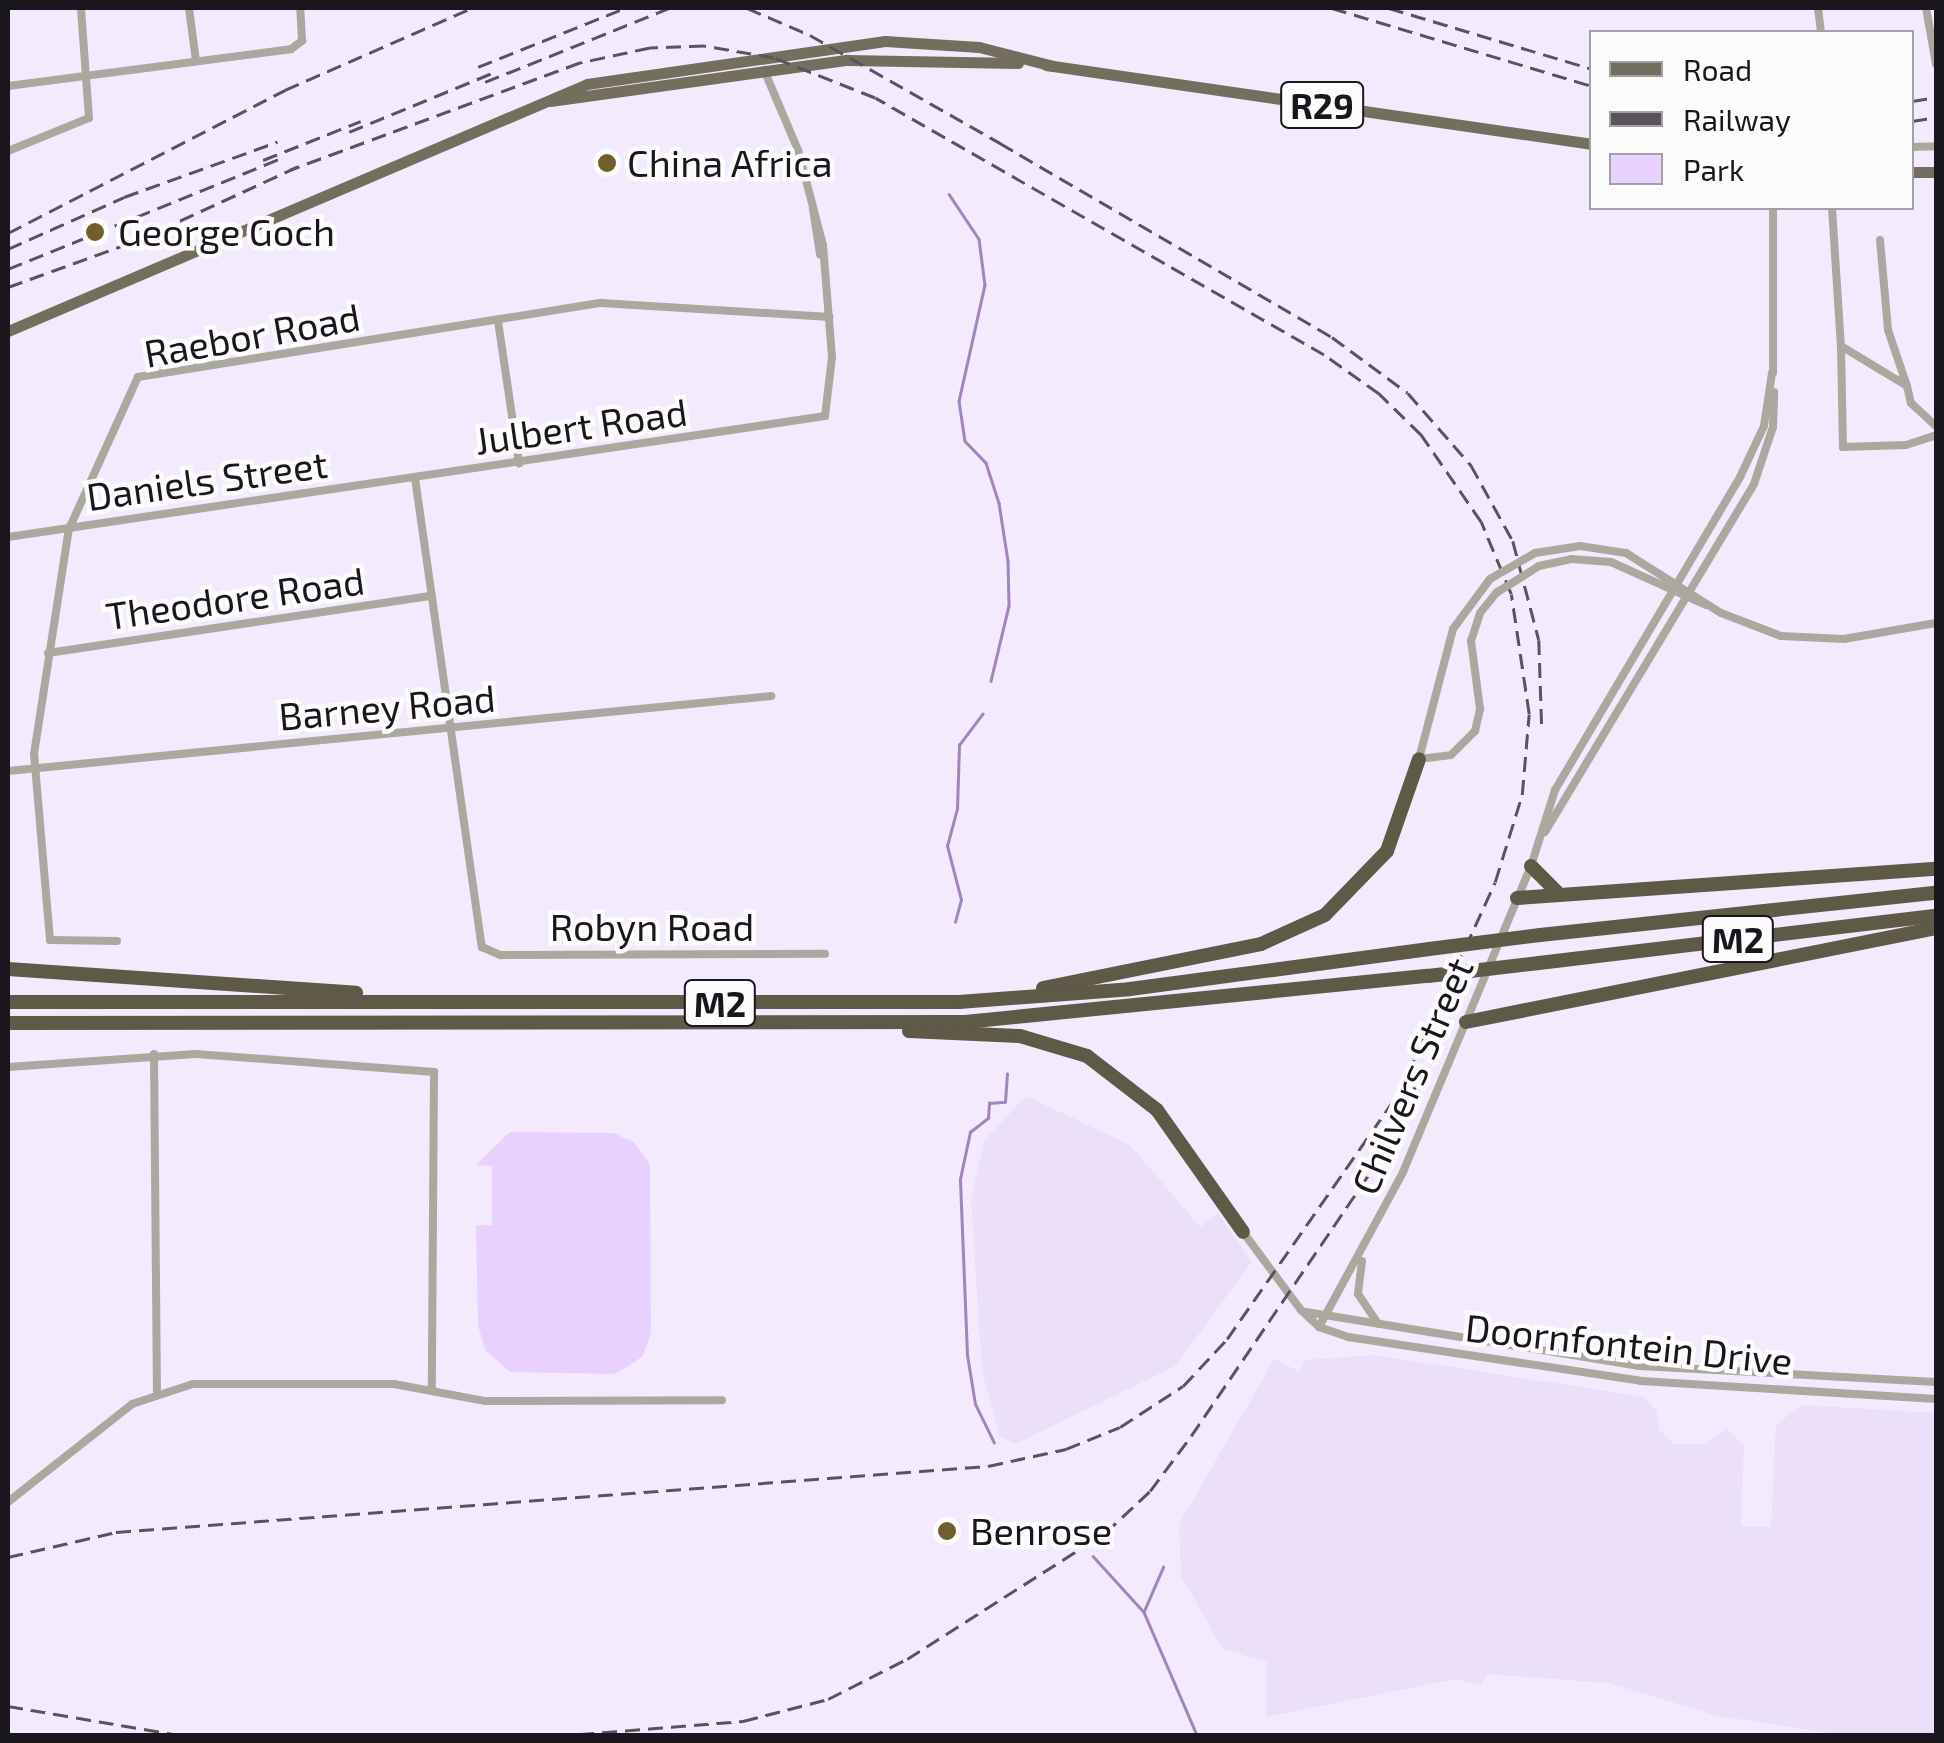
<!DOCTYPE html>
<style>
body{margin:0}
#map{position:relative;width:1944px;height:1743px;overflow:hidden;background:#f4eafe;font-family:"Exo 2",sans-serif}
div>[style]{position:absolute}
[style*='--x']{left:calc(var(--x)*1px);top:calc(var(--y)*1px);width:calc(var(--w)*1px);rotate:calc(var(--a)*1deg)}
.built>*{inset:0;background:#ecdffa}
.green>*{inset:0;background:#e8d1ff}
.stream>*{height:2.5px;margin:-1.25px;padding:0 1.25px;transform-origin:1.25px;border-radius:1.25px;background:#a185bc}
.street>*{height:8px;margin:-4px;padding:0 4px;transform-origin:4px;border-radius:4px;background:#aba89f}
.primary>*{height:11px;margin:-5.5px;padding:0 5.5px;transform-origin:5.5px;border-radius:5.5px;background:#736e5e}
.highway>*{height:14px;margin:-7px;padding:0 7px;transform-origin:7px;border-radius:7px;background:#5f5947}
.rail>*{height:2.5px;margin-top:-1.25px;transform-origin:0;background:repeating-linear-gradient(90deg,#59535e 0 15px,transparent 0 23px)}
.street-bridge>*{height:8px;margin:-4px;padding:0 4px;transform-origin:4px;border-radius:4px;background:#aba89f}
.highway-bridge>*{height:14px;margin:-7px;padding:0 7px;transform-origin:7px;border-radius:7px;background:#5f5947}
.dots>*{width:28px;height:28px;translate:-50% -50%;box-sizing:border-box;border:5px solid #fcfcfc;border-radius:50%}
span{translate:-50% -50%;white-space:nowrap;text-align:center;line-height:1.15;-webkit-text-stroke:9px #fcfcfc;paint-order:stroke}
.shield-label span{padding:2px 8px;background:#fcfcfc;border:2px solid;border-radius:8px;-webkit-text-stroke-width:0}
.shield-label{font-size:35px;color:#1a161d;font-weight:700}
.poi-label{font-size:38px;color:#1a161d}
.left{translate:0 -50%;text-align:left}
.street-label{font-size:38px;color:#1a161d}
.frame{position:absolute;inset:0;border:10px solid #1a161d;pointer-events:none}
.legend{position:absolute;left:1589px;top:30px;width:325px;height:180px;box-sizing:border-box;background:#fcfcfc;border:2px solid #a2a0a3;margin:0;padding:12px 18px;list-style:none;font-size:30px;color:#1a161d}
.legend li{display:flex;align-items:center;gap:20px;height:50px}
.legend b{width:50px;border:2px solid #a2a0a3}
</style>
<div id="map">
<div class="built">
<i style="clip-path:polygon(1026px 1096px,1130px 1145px,1200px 1227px,1218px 1213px,1252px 1262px,1175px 1366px,1016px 1444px,1000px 1437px,982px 1371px,971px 1199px,984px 1141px)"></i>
<i style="clip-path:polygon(1374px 1355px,1645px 1397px,1657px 1412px,1659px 1430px,1674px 1444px,1704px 1444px,1727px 1428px,1744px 1446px,1741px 1526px,1771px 1527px,1776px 1425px,1801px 1405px,1936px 1413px,1936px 1735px,1842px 1735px,1718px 1716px,1609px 1683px,1487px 1674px,1481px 1686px,1457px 1679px,1266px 1717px,1267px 1662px,1223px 1649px,1181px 1576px,1179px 1524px,1275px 1358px,1299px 1372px,1306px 1360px)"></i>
</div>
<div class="green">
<i style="clip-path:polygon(510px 1132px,613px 1133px,634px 1142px,650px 1165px,651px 1333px,643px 1356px,629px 1366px,613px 1374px,510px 1372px,485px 1350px,478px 1325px,476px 1225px,492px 1225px,492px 1166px,476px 1165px)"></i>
</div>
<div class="stream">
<i style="--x:949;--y:194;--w:54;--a:56.3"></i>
<i style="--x:979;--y:239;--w:46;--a:82.6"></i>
<i style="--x:985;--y:285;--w:119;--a:102.6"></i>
<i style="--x:959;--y:401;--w:40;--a:81.5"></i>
<i style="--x:965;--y:441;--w:30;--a:46"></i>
<i style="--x:986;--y:463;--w:42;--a:72"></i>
<i style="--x:999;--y:503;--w:59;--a:81.2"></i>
<i style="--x:1008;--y:561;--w:45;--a:88.7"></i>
<i style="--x:1009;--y:606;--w:77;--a:103.5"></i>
<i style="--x:955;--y:922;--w:23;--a:-75"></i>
<i style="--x:961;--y:900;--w:56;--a:-104.5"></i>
<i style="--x:947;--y:846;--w:38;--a:-75"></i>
<i style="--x:957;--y:809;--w:64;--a:-88.2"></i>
<i style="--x:959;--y:745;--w:39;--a:-53"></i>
<i style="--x:994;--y:1443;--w:43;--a:-116"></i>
<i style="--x:975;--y:1404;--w:50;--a:-99.3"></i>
<i style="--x:967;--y:1355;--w:176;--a:-92.3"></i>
<i style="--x:960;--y:1179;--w:48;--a:-78"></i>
<i style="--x:970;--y:1132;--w:23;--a:-38"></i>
<i style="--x:988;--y:1118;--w:15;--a:-86"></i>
<i style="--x:989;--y:1103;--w:16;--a:-4"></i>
<i style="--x:1005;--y:1102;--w:28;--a:-86"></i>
<i style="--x:1093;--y:1556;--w:76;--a:47.7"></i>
<i style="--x:1144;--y:1612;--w:134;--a:66.7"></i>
<i style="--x:1144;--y:1611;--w:48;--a:-66.6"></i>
</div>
<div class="street">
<i style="--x:189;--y:8;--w:53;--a:82.5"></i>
<i style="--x:1818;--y:8;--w:24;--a:83"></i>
<i style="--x:1926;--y:8;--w:57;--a:79.9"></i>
<i style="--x:8;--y:86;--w:285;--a:-7.4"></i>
<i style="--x:291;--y:49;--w:14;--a:-36"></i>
<i style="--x:302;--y:41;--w:33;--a:-93"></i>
<i style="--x:1912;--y:147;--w:24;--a:-2"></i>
<i style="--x:8;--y:151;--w:87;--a:-22.2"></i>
<i style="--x:89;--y:118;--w:110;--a:-94.2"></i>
<i style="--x:1832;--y:208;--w:138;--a:86.3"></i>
<i style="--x:1841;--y:346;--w:77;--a:31.2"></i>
<i style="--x:1907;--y:386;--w:17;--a:77"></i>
<i style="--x:1911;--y:403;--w:34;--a:43"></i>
<i style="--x:813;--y:209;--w:46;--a:81.2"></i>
<i style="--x:1880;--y:240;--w:90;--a:84.9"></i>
<i style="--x:1888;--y:330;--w:59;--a:71.3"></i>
<i style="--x:498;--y:321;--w:144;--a:81.6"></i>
<i style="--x:1841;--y:346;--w:101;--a:88.9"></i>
<i style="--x:1843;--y:447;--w:63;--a:-1.8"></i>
<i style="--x:1906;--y:445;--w:32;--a:-18"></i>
<i style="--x:1773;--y:373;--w:165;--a:-90"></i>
<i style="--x:415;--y:478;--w:474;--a:81.9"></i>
<i style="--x:482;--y:947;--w:20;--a:24"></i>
<i style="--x:500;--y:955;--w:325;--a:-0.2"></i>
<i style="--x:8;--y:537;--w:826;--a:-8.42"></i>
<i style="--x:825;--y:416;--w:59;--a:-83.2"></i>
<i style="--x:832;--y:357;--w:112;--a:-94.6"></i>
<i style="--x:823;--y:245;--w:98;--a:-104.7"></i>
<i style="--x:798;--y:150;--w:87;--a:-113"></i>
<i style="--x:1535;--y:553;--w:46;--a:-8.8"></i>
<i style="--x:1580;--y:546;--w:47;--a:8.7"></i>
<i style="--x:1626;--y:553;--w:112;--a:32.3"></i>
<i style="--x:1721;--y:613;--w:64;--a:21"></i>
<i style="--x:1781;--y:636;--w:63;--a:2.7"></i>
<i style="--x:1844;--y:639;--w:93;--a:-9.9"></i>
<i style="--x:1539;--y:566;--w:33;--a:-12"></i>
<i style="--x:1571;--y:559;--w:40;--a:4.3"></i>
<i style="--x:1611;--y:562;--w:104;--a:24.4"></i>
<i style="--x:1490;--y:579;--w:62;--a:126.5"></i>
<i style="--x:1453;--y:629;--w:134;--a:104.7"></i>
<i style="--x:1419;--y:759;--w:32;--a:-7"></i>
<i style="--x:1451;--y:755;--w:34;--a:-45"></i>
<i style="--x:1475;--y:731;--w:23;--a:-77"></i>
<i style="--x:1480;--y:709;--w:69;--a:-97.5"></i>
<i style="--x:1471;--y:641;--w:29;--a:-72"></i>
<i style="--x:1480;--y:613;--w:26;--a:-51"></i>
<i style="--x:48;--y:653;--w:386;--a:-8.5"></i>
<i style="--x:8;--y:771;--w:767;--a:-5.61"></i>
<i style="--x:1545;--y:832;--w:406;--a:-59"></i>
<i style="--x:1754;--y:484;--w:60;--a:-71.6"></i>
<i style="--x:1773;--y:427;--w:35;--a:-88"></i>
<i style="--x:117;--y:941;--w:67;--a:-179.1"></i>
<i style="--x:50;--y:940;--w:187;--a:-94.9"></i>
<i style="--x:34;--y:754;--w:228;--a:-81.2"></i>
<i style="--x:69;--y:529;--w:167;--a:-65.6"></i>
<i style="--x:138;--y:377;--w:469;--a:-9.1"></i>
<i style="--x:601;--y:303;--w:229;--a:3.5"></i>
<i style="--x:154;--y:1054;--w:338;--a:89.5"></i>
<i style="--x:8;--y:1067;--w:188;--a:-4"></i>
<i style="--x:196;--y:1054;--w:239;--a:4.3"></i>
<i style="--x:434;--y:1072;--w:318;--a:90.4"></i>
<i style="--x:1243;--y:1232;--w:97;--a:53.4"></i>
<i style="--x:1301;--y:1310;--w:25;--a:43"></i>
<i style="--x:1319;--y:1327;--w:31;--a:19"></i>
<i style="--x:1348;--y:1337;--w:296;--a:8.5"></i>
<i style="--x:1641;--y:1381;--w:296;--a:3.5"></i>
<i style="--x:1362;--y:1261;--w:33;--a:97"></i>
<i style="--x:1358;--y:1294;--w:36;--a:56"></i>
<i style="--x:1306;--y:1312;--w:338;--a:9.2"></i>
<i style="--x:1640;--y:1366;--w:296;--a:3.1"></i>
<i style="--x:1319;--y:1327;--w:176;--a:-61.5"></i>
<i style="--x:1403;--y:1172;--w:332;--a:-67.3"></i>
<i style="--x:1531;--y:866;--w:80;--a:-72.5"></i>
<i style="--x:1555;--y:790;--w:364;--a:-59.4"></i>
<i style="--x:1740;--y:477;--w:56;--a:-64.8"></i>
<i style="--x:1764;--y:426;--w:54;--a:-81.4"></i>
<i style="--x:8;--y:1502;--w:158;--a:-38.3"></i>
<i style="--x:132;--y:1404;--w:64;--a:-18.2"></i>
<i style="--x:193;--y:1384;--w:201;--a:0"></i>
<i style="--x:394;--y:1384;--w:93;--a:10.6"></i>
<i style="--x:485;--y:1401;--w:237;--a:-0.2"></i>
</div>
<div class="primary">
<i style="--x:1046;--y:65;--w:552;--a:8.23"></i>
<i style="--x:550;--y:101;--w:300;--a:-7.9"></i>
<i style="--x:847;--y:60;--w:171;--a:1"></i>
<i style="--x:1912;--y:172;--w:24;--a:0"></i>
<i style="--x:8;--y:331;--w:629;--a:-23.1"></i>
<i style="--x:587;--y:84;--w:301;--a:-8.2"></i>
<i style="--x:885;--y:41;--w:94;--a:3.7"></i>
<i style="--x:979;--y:47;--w:76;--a:14.4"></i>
</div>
<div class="highway">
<i style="--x:1531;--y:866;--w:37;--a:45"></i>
<i style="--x:1517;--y:898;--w:420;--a:-4"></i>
<i style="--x:1540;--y:935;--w:398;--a:-6.1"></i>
<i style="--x:1539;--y:963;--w:400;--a:-6.8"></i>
<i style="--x:8;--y:969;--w:349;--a:3.9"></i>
<i style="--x:1043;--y:988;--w:222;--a:-11.4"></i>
<i style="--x:1261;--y:944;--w:70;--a:-24.4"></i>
<i style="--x:1325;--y:915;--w:89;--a:-45.9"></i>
<i style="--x:1387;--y:851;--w:97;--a:-70.8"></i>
<i style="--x:8;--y:1002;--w:951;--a:0"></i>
<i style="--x:959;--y:1002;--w:171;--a:-4.3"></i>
<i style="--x:1130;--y:989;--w:302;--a:-7.6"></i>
<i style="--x:1466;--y:1022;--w:479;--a:-11.3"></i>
<i style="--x:8;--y:1023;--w:957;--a:-0.06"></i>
<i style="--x:965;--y:1022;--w:465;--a:-5.7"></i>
<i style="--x:909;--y:1031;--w:111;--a:2.6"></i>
<i style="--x:1020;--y:1036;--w:70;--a:16.6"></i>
<i style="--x:1087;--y:1056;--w:88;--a:37.6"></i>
<i style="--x:1157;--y:1110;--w:149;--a:54.8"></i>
</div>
<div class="rail">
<i style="--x:747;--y:8;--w:69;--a:23.2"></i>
<i style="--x:810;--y:35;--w:219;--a:29.6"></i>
<i style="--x:1000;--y:143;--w:385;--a:30.3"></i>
<i style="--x:1332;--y:337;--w:94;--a:36.4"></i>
<i style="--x:1408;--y:393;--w:96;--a:48.8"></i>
<i style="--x:1471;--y:465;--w:87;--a:61.1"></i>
<i style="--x:1513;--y:541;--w:102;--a:75.3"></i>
<i style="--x:1539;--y:640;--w:91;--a:88.1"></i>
<i style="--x:1332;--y:8;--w:271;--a:16.7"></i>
<i style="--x:1389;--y:8;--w:212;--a:16.7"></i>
<i style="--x:478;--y:67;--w:158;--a:-21.9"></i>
<i style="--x:485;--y:82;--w:198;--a:-21.9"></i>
<i style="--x:1912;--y:101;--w:24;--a:-9"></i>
<i style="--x:1912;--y:121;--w:24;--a:-9"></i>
<i style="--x:349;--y:132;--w:160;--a:-22.4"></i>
<i style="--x:263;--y:160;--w:105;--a:-21.7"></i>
<i style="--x:8;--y:233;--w:312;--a:-27.3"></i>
<i style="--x:285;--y:90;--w:204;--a:-23.7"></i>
<i style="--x:8;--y:249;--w:127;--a:-24.1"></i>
<i style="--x:124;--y:197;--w:163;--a:-19.8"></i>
<i style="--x:8;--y:269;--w:292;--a:-22.1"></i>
<i style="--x:8;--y:287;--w:138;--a:-19.9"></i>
<i style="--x:138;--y:240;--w:182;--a:-24.7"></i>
<i style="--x:8;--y:1557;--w:111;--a:-13"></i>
<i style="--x:116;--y:1532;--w:874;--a:-4.33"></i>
<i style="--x:988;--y:1466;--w:80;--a:-12.3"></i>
<i style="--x:1066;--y:1449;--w:58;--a:-22.2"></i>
<i style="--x:1120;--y:1427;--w:75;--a:-33.1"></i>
<i style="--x:1183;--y:1386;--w:64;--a:-46.9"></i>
<i style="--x:1227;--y:1339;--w:299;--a:-55.1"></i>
<i style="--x:1398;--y:1094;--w:233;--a:-65.4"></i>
<i style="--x:1495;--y:882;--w:91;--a:-72.8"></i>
<i style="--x:1522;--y:795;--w:81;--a:-85.1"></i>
<i style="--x:1529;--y:714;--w:121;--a:-98.5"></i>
<i style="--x:1511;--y:594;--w:78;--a:-112.6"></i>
<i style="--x:1481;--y:522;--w:106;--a:-124.6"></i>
<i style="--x:1421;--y:435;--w:59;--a:-135.7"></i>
<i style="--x:1379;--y:394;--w:67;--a:-144.7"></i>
<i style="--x:1324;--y:355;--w:517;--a:-150.21"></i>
<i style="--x:875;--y:98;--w:109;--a:-158.4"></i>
<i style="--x:774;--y:58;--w:71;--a:-170.3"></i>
<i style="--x:704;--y:46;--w:54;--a:177.9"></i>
<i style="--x:650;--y:48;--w:72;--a:167.9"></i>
<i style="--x:580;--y:63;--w:309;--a:159.7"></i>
<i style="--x:8;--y:1706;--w:181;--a:9.6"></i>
<i style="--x:556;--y:1736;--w:188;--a:-4.6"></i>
<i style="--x:743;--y:1721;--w:88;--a:-14.5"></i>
<i style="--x:828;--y:1699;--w:89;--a:-26.9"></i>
<i style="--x:907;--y:1659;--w:235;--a:-32.5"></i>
<i style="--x:1105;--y:1533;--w:62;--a:-43"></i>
<i style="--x:1150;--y:1491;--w:69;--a:-53.3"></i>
<i style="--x:1191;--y:1436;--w:336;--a:-55.8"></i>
<i style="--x:1380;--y:1158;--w:79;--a:-63.8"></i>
</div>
<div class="street-bridge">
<i style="--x:1490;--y:579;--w:52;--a:-30"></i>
<i style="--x:1496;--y:593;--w:51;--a:-32.1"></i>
</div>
<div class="highway-bridge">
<i style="--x:1429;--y:949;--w:112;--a:-7.2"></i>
<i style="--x:1428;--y:976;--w:112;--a:-6.7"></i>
</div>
<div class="dots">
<i style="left:607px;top:163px;background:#705f2d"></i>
<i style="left:95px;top:232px;background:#705f2d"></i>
<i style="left:947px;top:1531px;background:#705f2d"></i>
</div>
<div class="shield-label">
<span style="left:1322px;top:105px">R29</span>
<span style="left:1738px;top:939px">M2</span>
<span style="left:720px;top:1003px">M2</span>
</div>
<div class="poi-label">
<span class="left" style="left:627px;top:163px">China Africa</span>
<span class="left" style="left:118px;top:232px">George Goch</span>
<span class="left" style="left:970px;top:1531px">Benrose</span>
</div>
<div class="street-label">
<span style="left:252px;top:335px;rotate:-10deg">Raebor Road</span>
<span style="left:581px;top:426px;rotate:-8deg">Julbert Road</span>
<span style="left:207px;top:480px;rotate:-8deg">Daniels Street</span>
<span style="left:235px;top:598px;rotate:-8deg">Theodore Road</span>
<span style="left:387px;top:707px;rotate:-5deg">Barney Road</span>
<span style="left:652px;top:927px">Robyn Road</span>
<span style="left:1412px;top:1076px;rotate:-67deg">Chilvers Street</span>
<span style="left:1629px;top:1344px;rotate:6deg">Doornfontein Drive</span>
</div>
<div class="frame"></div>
<ul class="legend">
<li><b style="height:12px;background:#736e5e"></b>Road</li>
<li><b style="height:12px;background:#59535e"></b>Railway</li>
<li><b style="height:28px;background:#e8d1ff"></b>Park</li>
</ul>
</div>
